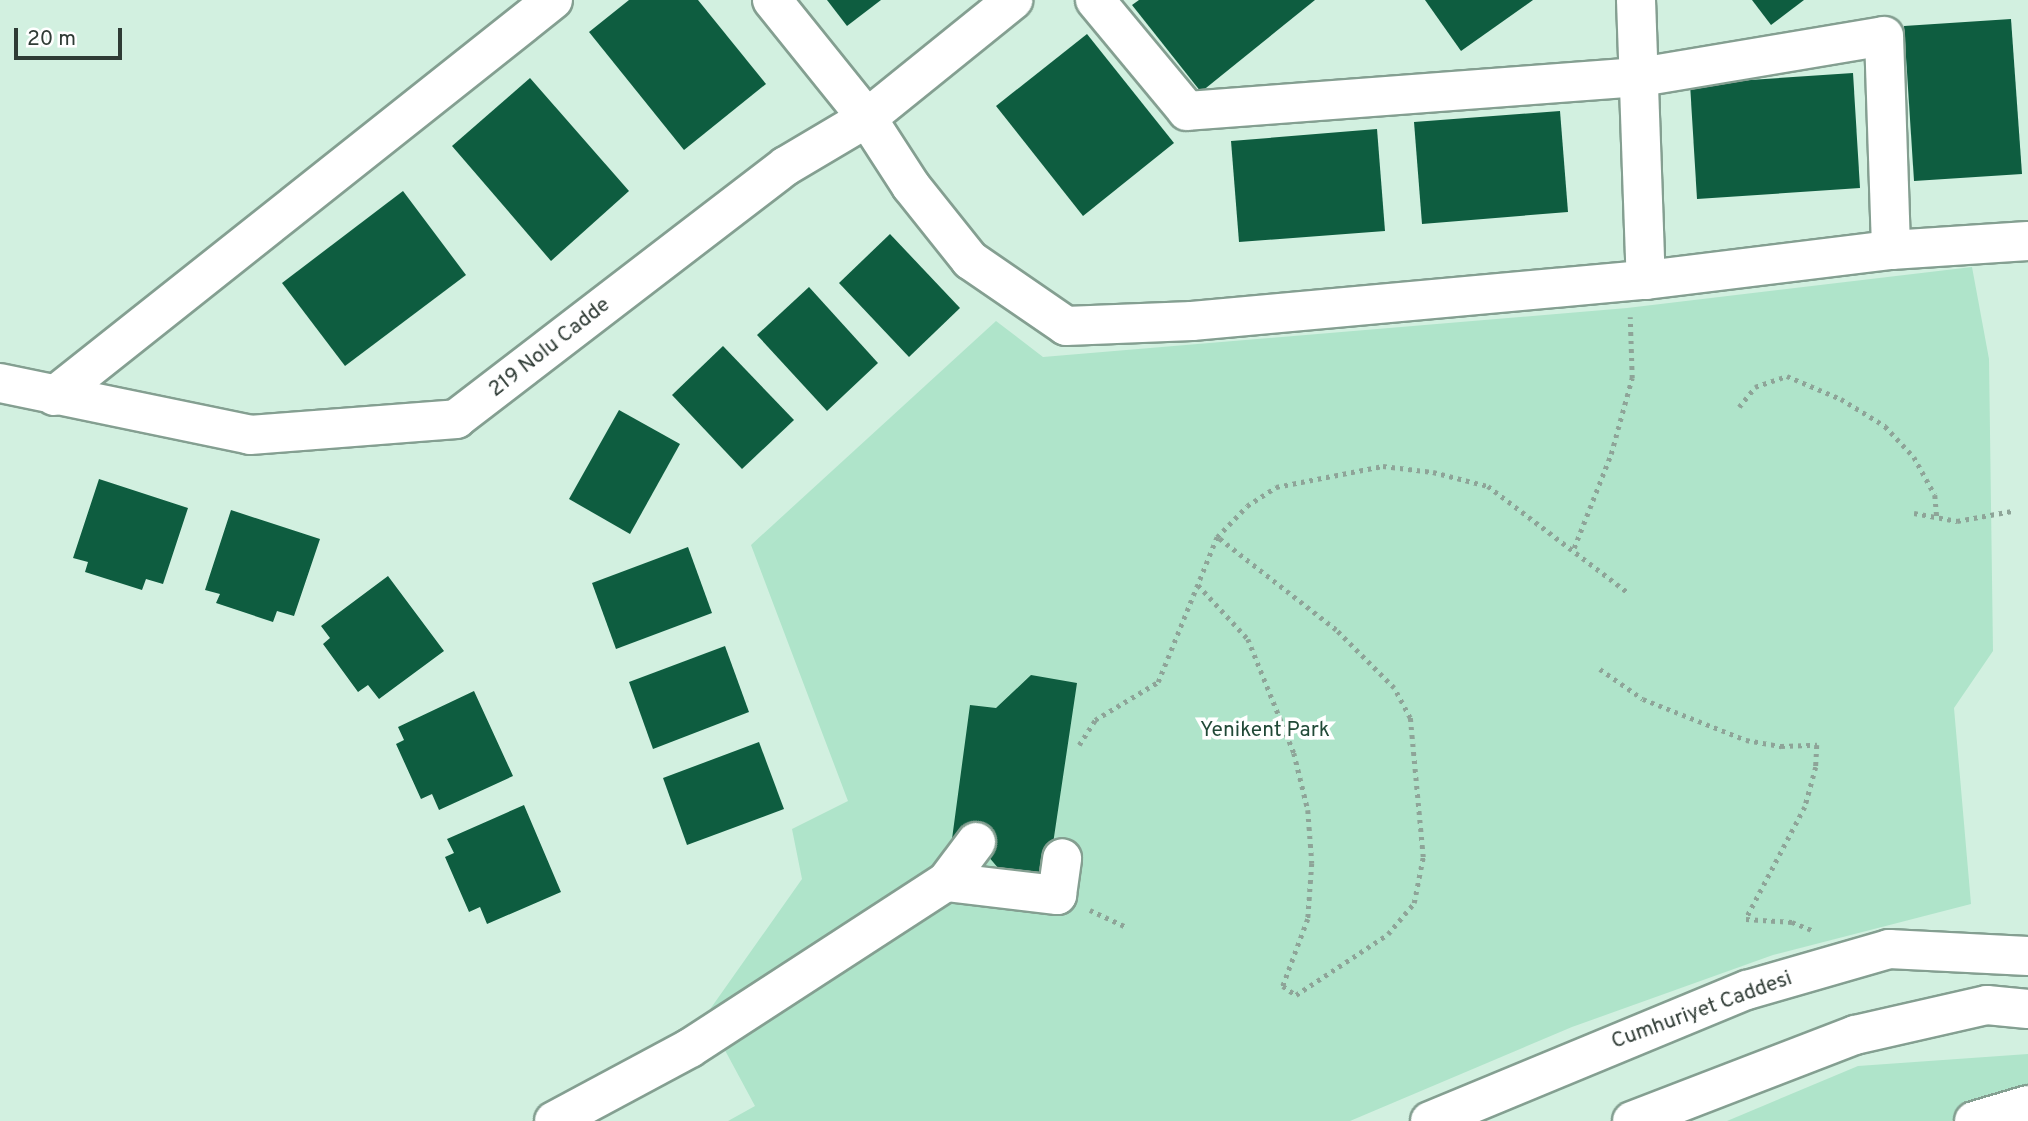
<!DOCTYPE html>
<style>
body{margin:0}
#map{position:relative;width:2028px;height:1121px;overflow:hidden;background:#d2f0e0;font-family:Overpass,sans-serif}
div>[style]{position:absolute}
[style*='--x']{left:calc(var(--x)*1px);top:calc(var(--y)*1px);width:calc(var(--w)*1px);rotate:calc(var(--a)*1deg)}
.green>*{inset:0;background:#afe4ca}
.building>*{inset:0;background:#0e5d40}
.path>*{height:4.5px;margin-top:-2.25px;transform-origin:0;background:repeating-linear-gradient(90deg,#8ea498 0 3.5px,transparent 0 8.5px)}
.roads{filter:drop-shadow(2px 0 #849f91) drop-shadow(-2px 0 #849f91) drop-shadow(0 2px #849f91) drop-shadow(0 -2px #849f91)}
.minor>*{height:38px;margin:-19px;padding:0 19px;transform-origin:19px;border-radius:19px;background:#fff}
span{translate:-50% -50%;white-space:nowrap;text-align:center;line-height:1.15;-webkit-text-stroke:7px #fff;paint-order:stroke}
.street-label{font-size:21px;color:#2f3b35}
.park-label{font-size:21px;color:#214937}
.scale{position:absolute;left:14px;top:28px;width:108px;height:32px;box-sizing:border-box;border:4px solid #2f3b35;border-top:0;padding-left:9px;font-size:21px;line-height:24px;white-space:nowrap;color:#2f3b35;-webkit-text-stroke:5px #fff;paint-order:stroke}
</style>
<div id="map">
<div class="green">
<i style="clip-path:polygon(1972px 267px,1989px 359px,1993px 651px,1954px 708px,1971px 904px,1773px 955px,1572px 1027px,1350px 1121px,728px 1121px,755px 1106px,706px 1015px,802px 879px,792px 829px,848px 801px,751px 545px,996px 321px,1043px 357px,1627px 308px)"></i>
<i style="clip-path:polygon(2028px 1054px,2028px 1121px,1727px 1121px,1858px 1066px)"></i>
</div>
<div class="building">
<i style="clip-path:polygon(629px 0,698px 0,766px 84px,684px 150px,589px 32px)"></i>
<i style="clip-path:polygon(827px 0,881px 0,847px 26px)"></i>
<i style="clip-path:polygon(1139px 0,1315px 0,1201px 92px,1132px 5px)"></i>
<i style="clip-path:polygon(1425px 0,1533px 0,1461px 51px)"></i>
<i style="clip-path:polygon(1752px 0,1804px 0,1771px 25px)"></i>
<i style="clip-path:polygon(2011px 19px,2022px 174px,1914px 181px,1904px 26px)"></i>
<i style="clip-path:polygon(1087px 34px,1174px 143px,1083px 216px,996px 106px)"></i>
<i style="clip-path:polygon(1853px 73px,1860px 188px,1697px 199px,1690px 84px)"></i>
<i style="clip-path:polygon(530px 78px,629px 191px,551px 261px,452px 146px)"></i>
<i style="clip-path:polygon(1560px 111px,1568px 212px,1422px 224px,1414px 122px)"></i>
<i style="clip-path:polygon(1377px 129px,1385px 231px,1239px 242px,1231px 141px)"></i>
<i style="clip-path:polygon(403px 191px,466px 275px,345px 366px,282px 283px)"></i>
<i style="clip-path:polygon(890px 234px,960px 308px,909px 357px,839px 283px)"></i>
<i style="clip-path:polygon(809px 287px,878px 363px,827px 411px,757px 335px)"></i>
<i style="clip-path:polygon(723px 346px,794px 420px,742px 469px,672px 395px)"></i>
<i style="clip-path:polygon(619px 410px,680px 444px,630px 534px,569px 499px)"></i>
<i style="clip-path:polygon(99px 479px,188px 508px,163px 584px,146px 579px,142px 590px,85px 572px,88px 562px,73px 558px)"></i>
<i style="clip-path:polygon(231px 510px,320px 539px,294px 616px,277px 611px,273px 622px,216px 603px,220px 594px,205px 590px)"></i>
<i style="clip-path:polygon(688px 547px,712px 613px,616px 649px,592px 583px)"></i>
<i style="clip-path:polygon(388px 576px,444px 651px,379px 699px,368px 685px,358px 692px,323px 644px,330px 638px,321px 626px)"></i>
<i style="clip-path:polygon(725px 646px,749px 712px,653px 749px,629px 682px)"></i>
<i style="clip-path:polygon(1031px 675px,1077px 683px,1047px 884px,999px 869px,976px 842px,952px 839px,970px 705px,996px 708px)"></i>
<i style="clip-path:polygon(474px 691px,513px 776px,439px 810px,432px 794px,421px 799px,396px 744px,404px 740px,398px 727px)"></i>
<i style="clip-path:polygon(759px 742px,784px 809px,687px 845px,663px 778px)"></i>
<i style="clip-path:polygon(524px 805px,561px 892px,487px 924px,480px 907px,469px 912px,445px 857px,454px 853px,447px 839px)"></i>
</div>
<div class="path">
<i style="--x:1739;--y:407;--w:26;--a:-51"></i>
<i style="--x:1755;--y:387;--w:34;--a:-19"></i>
<i style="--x:1787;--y:376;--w:59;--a:23.1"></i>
<i style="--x:1841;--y:399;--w:52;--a:31.5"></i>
<i style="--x:1885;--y:426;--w:42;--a:46.9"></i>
<i style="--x:1914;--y:457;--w:43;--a:61.1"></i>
<i style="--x:1935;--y:495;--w:25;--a:85"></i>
<i style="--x:1914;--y:513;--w:44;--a:10.5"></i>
<i style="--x:1957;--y:521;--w:56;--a:-10.3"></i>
<i style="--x:1574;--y:548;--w:101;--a:-68.5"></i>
<i style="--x:1611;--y:454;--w:79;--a:-74.6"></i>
<i style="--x:1632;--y:378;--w:61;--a:-91.9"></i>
<i style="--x:1198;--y:585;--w:74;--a:47.2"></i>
<i style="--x:1248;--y:639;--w:123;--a:68"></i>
<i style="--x:1294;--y:753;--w:59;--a:76.2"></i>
<i style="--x:1308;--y:810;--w:53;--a:85.7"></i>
<i style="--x:1312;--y:863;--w:56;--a:94.1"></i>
<i style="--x:1308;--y:919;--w:72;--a:110.5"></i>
<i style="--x:1283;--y:986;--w:16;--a:35"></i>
<i style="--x:1296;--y:995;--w:110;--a:-33.5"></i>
<i style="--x:1388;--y:934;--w:40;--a:-50"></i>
<i style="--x:1414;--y:903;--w:47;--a:-78.9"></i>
<i style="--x:1423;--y:857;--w:140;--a:-95.3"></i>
<i style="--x:1410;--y:718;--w:34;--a:-118"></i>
<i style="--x:1394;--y:688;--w:82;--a:-135"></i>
<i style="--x:1336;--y:630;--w:151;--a:-142"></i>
<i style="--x:1600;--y:669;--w:52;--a:34.9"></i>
<i style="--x:1643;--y:699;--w:111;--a:21.7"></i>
<i style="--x:1746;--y:740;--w:36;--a:10"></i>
<i style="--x:1781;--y:746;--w:36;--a:-2"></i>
<i style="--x:1817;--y:745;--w:22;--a:93"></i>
<i style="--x:1816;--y:767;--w:41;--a:105.4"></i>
<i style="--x:1805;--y:807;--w:127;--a:117.8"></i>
<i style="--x:1746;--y:919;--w:46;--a:3.7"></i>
<i style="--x:1792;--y:922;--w:24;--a:22"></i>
<i style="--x:1079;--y:745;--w:30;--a:-57"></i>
<i style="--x:1095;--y:720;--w:74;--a:-31.1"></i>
<i style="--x:1158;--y:682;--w:157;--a:-67.9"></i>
<i style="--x:1217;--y:537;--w:43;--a:-45.9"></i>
<i style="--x:1247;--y:506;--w:35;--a:-33"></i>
<i style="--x:1276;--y:487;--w:109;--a:-11.1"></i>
<i style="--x:1383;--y:466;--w:50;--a:6.8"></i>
<i style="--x:1433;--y:472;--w:57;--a:14.3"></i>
<i style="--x:1488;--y:486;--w:178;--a:37.3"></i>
<i style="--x:1090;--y:910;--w:40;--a:25"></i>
</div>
<div class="roads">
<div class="minor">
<i style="--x:772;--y:0;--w:151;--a:51.2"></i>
<i style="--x:867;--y:118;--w:81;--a:57.1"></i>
<i style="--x:911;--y:186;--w:95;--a:51.4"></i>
<i style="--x:970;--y:260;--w:116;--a:34.5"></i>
<i style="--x:1066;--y:326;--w:126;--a:-2.3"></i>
<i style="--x:1192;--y:321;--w:456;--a:-5.2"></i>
<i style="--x:1646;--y:280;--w:247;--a:-7"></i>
<i style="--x:1891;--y:250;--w:137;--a:-3.8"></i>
<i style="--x:1095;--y:0;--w:144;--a:50.3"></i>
<i style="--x:1187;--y:111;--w:454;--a:-4.3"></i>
<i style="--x:1640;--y:77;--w:247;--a:-9.5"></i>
<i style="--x:1884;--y:36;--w:214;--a:88.1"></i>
<i style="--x:1636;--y:0;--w:280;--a:88"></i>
<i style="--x:0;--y:383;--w:255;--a:11.7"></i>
<i style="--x:250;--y:435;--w:207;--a:-4.4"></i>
<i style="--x:456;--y:419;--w:416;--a:-37.5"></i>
<i style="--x:786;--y:166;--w:94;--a:-30.7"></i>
<i style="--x:867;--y:118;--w:188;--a:-38.9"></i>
<i style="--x:54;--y:396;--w:637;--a:-38.44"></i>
<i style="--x:946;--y:882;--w:50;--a:-53.1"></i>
<i style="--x:554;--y:1121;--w:154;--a:-28.2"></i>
<i style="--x:690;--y:1048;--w:305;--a:-33"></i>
<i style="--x:946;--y:882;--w:112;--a:6.7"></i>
<i style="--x:1057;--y:895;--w:37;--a:-82"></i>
<i style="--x:1430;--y:1121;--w:343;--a:-22.5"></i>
<i style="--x:1747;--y:990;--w:148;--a:-16.1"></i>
<i style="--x:1889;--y:949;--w:139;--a:2.9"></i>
<i style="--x:1632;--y:1121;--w:239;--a:-21.1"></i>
<i style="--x:1855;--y:1035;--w:135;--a:-12.8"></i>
<i style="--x:1987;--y:1005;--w:41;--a:5.6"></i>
<i style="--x:1974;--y:1121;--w:56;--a:-16.5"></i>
</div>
</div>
<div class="street-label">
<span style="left:550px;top:348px;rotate:-38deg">219 Nolu Cadde</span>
<span style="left:1702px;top:1011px;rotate:-20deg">Cumhuriyet Caddesi</span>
</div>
<div class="park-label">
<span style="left:1265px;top:731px">Yenikent Park</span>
</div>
<div class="scale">20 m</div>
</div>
